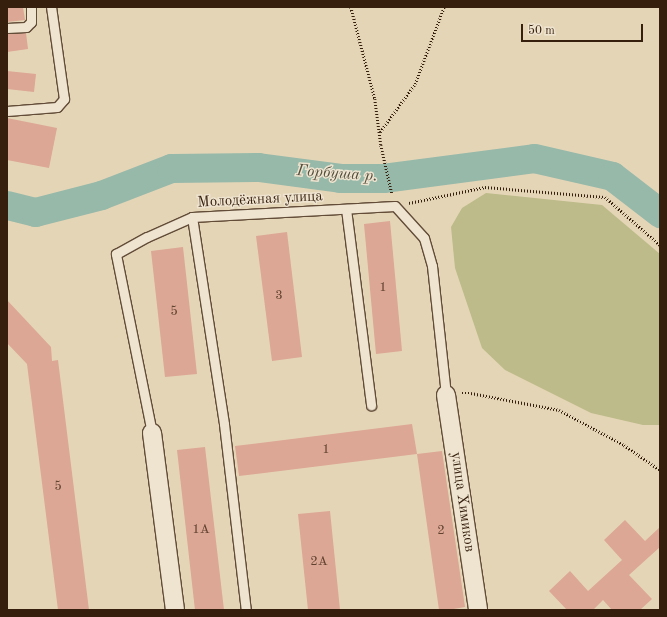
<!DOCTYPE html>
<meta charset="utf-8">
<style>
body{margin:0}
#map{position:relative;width:667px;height:617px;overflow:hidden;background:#e5d5b7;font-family:"Old Standard TT",serif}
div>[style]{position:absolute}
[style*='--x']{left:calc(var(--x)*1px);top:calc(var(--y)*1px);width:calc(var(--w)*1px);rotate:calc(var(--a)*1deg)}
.green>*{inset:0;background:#bcbb89}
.river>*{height:29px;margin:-14.5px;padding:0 14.5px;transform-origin:14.5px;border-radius:14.5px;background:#97b9a9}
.building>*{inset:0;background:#dca794}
.path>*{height:2.5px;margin-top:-1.25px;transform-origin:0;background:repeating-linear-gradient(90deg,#361f0d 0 1px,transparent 0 3px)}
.roads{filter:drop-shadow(1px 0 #624c38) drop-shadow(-1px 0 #624c38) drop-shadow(0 1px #624c38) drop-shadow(0 -1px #624c38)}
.lane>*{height:9px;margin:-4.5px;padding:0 4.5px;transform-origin:4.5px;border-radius:4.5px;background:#eee4d0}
.street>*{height:18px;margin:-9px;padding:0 9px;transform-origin:9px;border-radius:9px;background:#eee4d0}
span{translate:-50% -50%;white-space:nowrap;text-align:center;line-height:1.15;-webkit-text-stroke:3px #eee4d0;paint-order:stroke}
.number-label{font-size:13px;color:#60412f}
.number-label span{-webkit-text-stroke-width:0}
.street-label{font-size:15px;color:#361f0d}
.water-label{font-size:16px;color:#534d3c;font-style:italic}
.frame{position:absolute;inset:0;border:8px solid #361f0d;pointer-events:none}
.scale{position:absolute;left:521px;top:24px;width:122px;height:18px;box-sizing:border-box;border:2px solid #361f0d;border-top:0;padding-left:5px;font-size:12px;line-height:14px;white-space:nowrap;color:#361f0d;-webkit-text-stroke:3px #eee4d0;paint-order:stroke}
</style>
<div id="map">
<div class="green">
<i style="clip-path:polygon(486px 193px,602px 205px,660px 254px,660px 425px,643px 425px,591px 413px,505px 370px,482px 348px,455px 268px,451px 227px,462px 208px)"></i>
</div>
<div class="river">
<i style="--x:7;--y:205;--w:29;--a:14"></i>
<i style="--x:35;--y:212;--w:68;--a:-14.4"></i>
<i style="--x:101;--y:195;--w:75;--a:-21.1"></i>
<i style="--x:171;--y:168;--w:87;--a:-0.7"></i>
<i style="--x:258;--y:167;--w:83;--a:7.6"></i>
<i style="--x:340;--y:178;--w:43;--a:0"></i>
<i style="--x:383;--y:178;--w:152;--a:-7.5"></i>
<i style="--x:534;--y:158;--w:80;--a:13"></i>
<i style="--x:612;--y:176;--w:61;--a:37.6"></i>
</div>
<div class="building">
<i style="clip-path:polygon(7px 7px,23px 7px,25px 20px,7px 22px)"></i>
<i style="clip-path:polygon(26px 33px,28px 49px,7px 52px,7px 34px)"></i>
<i style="clip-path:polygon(7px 71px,36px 74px,34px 92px,7px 89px)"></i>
<i style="clip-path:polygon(7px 118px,57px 128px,49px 168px,7px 160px)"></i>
<i style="clip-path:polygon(390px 221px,402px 351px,376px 354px,364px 224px)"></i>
<i style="clip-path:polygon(287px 232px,302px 357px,272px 361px,256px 236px)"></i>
<i style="clip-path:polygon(183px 247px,197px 374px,165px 377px,151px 251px)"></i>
<i style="clip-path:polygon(7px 300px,51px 347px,52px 361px,58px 360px,89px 610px,58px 610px,27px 364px,7px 343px)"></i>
<i style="clip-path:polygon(412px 424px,417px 454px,239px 476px,235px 446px)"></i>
<i style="clip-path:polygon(205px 447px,224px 610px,195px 610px,177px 450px)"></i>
<i style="clip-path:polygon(442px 451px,465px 607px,448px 610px,439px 610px,417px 454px)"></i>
<i style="clip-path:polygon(330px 511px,340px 610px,308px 610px,298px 514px)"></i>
<i style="clip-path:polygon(625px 520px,645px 541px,660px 527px,660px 547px,629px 575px,652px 599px,640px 610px,612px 610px,603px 600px,593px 610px,567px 610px,549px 591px,570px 571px,588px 591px,622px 560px,604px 540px)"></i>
</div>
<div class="path">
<i style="--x:351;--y:7;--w:95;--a:75.4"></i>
<i style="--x:375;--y:99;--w:46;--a:82.6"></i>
<i style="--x:381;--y:145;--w:50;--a:77.3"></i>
<i style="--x:380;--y:132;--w:59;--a:-53.9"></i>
<i style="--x:415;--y:84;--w:82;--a:-69.4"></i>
<i style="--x:409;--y:203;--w:78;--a:-11.9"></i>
<i style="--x:485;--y:187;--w:120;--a:4.8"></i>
<i style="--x:605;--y:197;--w:73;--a:41.1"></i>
<i style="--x:462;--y:393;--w:9;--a:0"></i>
<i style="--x:471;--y:393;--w:90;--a:10.9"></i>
<i style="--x:559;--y:410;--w:74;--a:28.3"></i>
<i style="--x:624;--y:445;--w:44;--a:34.8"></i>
</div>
<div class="roads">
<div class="lane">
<i style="--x:7;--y:28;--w:19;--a:-3"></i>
<i style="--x:26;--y:27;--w:7;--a:-45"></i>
<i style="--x:31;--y:22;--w:15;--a:-90"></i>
<i style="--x:7;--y:111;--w:50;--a:-4.6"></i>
<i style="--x:57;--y:107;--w:11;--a:-49"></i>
<i style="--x:64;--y:99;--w:93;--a:-98"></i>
<i style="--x:346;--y:209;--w:198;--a:82.7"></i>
<i style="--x:192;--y:217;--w:209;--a:81.2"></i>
<i style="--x:224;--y:424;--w:187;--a:83.3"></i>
<i style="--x:152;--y:433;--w:183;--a:-101.4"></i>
<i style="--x:116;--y:254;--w:35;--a:-29"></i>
<i style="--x:147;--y:237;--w:49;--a:-24"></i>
<i style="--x:192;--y:217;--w:203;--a:-3.1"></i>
<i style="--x:395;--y:206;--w:43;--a:47.8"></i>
<i style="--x:424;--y:238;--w:29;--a:74"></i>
<i style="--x:432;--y:266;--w:130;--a:83.8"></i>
</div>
<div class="street">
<i style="--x:446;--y:395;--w:217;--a:81.5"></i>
<i style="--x:152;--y:433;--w:178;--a:82.6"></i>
</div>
</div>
<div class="number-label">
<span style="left:383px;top:288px">1</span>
<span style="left:279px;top:296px">3</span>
<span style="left:174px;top:312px">5</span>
<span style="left:326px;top:450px">1</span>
<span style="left:58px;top:487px">5</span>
<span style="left:201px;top:530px">1А</span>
<span style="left:441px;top:531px">2</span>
<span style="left:319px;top:562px">2А</span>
</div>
<div class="street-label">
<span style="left:260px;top:200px;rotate:-3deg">Молодёжная улица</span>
<span style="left:462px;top:502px;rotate:82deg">улица Химиков</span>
</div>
<div class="water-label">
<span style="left:337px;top:174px;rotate:4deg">Горбуша р.</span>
</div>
<div class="frame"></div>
<div class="scale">50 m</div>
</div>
